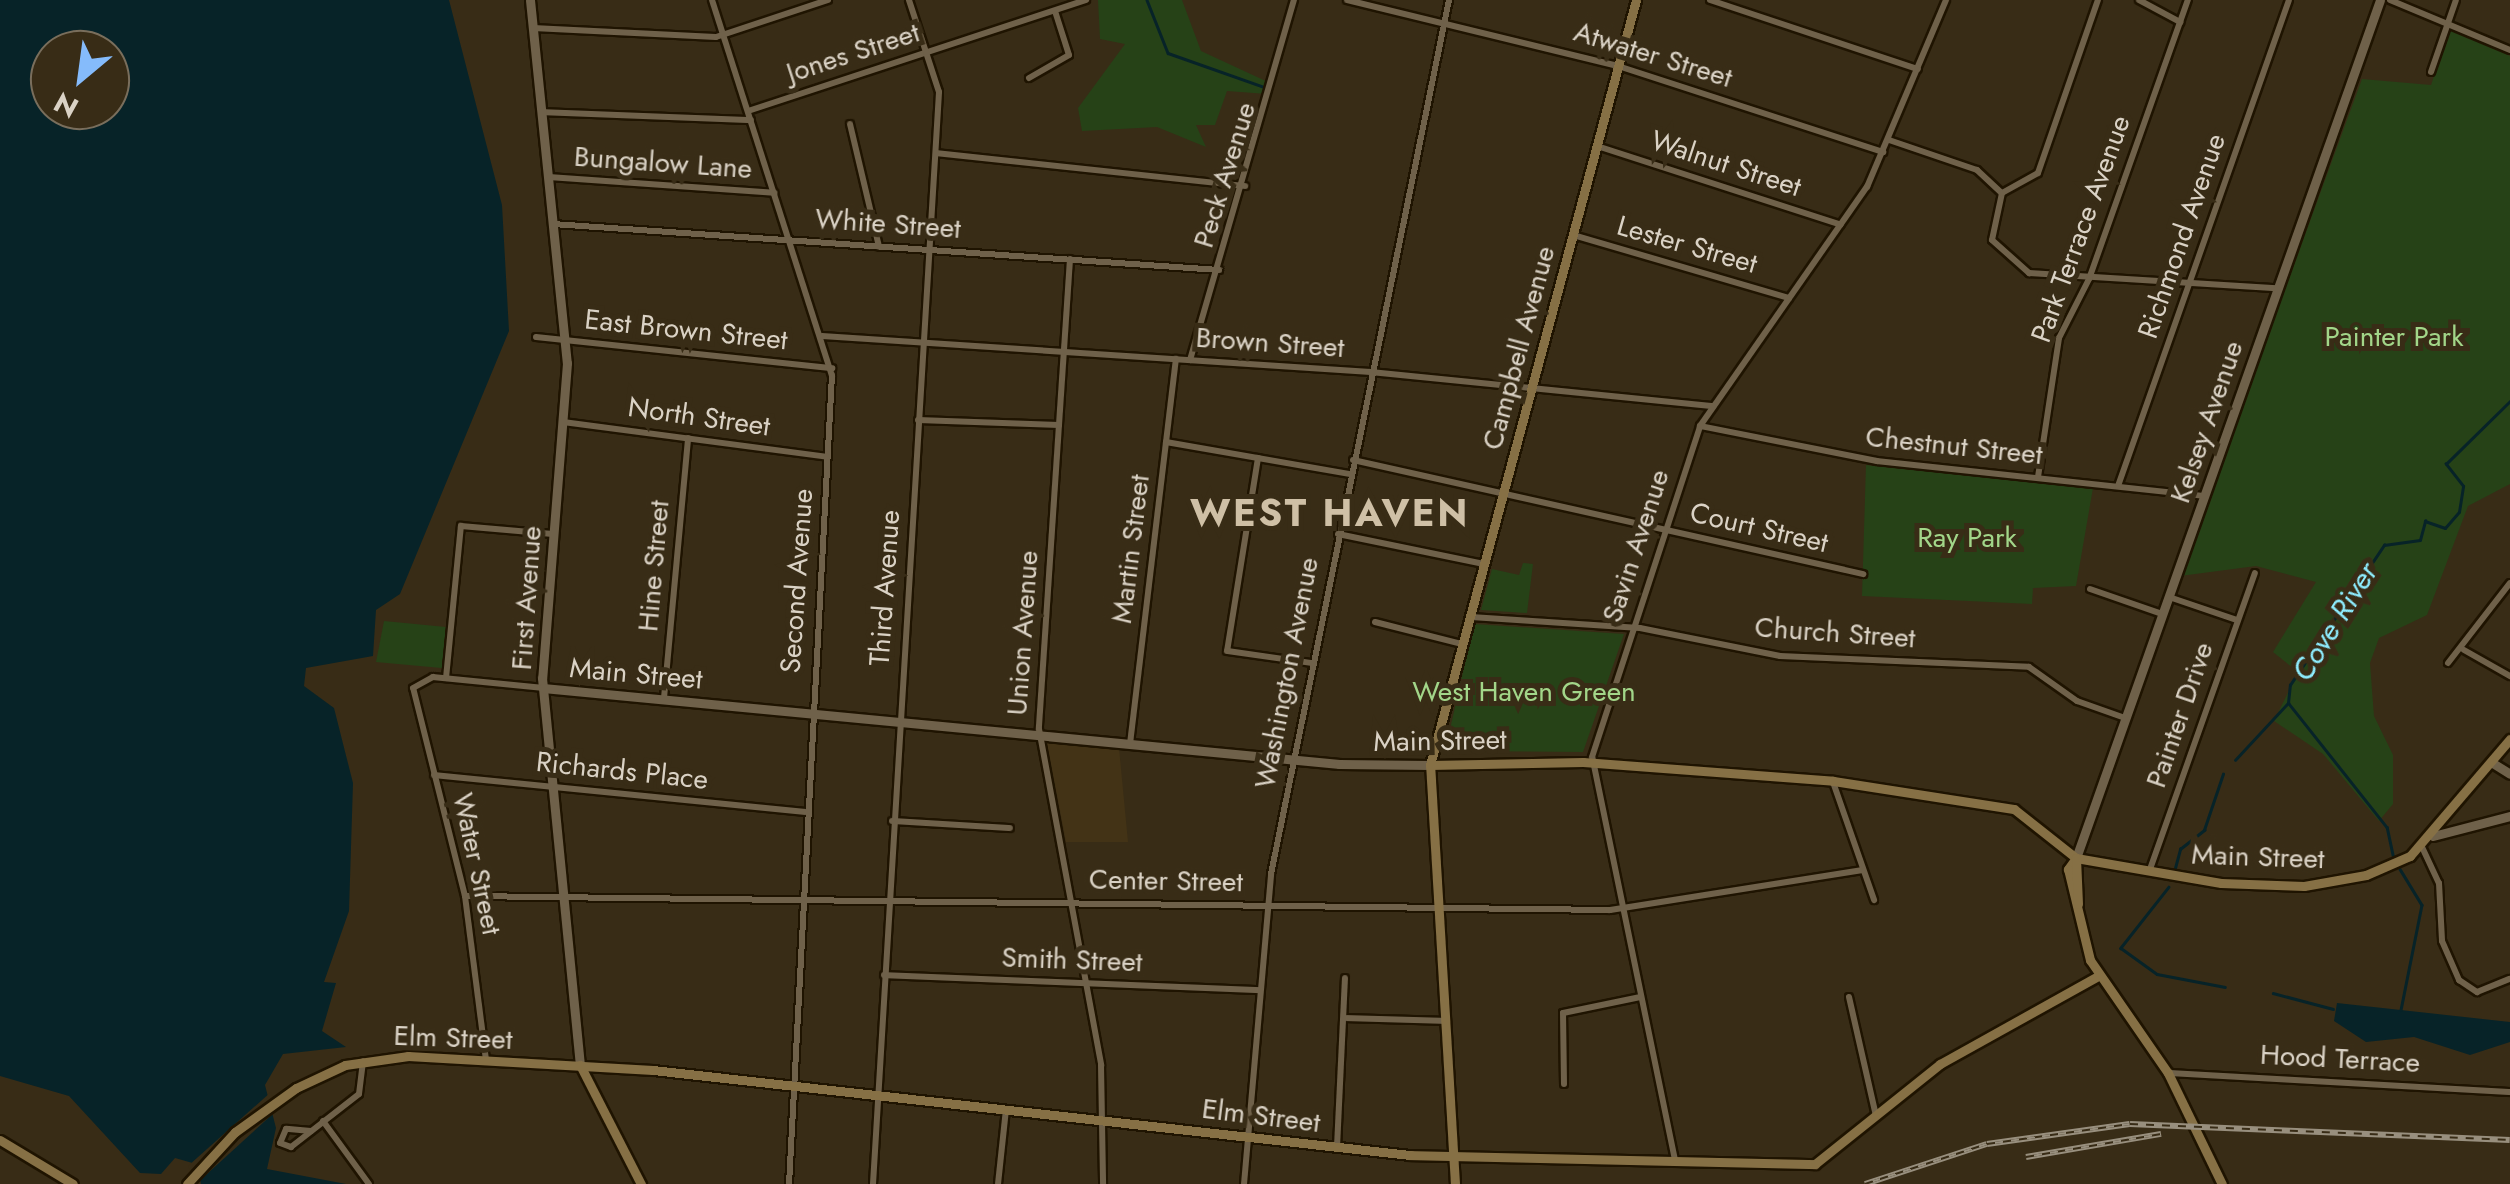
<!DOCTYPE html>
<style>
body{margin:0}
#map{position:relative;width:2510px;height:1184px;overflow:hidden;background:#382c16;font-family:Jost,sans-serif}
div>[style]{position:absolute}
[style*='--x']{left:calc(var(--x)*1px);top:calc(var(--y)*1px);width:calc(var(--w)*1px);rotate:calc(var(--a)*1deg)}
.built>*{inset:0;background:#433316}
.green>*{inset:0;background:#264217}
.water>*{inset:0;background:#072328}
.pier>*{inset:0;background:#382c16}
.stream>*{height:2.5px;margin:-1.25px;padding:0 1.25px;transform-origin:1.25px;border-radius:1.25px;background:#072328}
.roads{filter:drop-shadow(2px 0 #1f1401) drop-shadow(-2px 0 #1f1401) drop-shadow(0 2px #1f1401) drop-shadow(0 -2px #1f1401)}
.minor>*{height:6px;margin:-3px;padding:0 3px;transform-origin:3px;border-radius:3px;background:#6f614a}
.tertiary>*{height:9px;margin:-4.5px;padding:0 4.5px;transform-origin:4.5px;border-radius:4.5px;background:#6f614a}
.secondary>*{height:9px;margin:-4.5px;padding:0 4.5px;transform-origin:4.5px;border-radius:4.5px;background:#867045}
.rail>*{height:6px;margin-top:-3px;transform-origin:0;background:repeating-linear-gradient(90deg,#382c16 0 8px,#988f7e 0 16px);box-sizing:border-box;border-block:2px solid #988f7e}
span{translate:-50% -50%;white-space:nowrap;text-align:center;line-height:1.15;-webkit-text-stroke:10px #382c16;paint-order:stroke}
.street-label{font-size:28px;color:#dad2c5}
.park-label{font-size:28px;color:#a2d689}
.water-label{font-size:30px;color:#8eedff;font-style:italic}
.district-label{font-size:38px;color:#cfc0a6;font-weight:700;letter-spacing:2.5px}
.north{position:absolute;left:30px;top:30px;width:100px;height:100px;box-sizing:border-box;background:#382c16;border:2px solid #796e5c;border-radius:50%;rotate:209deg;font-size:28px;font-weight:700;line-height:40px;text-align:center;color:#dad2c5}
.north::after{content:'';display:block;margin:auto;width:35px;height:45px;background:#85bbfb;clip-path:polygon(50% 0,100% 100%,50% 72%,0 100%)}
</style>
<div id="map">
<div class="built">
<i style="clip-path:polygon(1047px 743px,1119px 748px,1128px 842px,1066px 842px)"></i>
</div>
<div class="green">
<i style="clip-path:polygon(1098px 0,1182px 0,1201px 51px,1270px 83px,1267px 94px,1227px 91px,1215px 125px,1196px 125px,1206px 147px,1157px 127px,1082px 131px,1078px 108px,1125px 44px,1100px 39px)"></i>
<i style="clip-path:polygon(2451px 25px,2510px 56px,2510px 484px,2468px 506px,2427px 615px,2379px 638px,2370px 663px,2374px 716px,2393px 755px,2393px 804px,2379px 821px,2323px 754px,2274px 721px,2298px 672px,2273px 652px,2316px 582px,2256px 566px,2180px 576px,2362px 79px,2431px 85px)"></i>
<i style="clip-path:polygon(1866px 465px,2093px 488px,2076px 586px,2033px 588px,2032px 604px,1862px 596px)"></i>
<i style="clip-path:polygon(1523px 563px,1533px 564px,1527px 613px,1481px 610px,1492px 569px,1519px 575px)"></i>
<i style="clip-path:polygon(384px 621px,446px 627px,442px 668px,376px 662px)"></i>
<i style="clip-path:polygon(1474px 624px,1624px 634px,1583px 752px,1445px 751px)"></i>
</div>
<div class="water">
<i style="clip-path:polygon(evenodd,0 0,449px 0,502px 205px,509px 331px,400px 594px,376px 610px,373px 656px,306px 668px,304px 686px,334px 708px,353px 783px,349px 911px,324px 982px,336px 983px,322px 1031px,346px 1047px,283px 1054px,265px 1085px,276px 1128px,267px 1169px,346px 1184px,201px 1184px,196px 1164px,175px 1158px,161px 1174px,140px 1173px,69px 1096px,0 1076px,0 0,50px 50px,110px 50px,110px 110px,50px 110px,50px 50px)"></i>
<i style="clip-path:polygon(2337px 1003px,2510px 1022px,2510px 1042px,2470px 1055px,2414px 1037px,2366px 1042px,2334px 1021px)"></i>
</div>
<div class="pier">
<i style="clip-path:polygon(271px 1092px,276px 1111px,196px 1184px,188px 1166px)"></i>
</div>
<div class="stream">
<i style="--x:1147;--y:0;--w:57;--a:68.4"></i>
<i style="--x:1168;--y:53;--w:105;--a:19.5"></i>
<i style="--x:2235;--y:760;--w:78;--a:-47.1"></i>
<i style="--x:2393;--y:857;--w:30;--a:-102"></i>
<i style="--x:2387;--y:828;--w:159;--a:-128.4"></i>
<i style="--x:2288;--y:703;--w:18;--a:-84"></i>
<i style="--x:2290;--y:685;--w:169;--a:-56.1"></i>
<i style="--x:2384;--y:545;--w:36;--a:-8"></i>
<i style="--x:2420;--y:540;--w:20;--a:-75"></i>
<i style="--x:2425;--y:521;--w:21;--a:19"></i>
<i style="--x:2445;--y:528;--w:21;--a:-49"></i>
<i style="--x:2459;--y:512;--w:26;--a:-81"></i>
<i style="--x:2463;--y:486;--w:28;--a:-128"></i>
<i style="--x:2446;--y:464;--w:90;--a:-44.5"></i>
<i style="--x:2175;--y:868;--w:20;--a:-75"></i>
<i style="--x:2180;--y:849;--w:31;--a:-38"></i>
<i style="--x:2204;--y:830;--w:59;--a:-71.3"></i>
<i style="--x:2400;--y:869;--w:42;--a:58.6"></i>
<i style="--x:2422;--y:905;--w:107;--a:101.3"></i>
<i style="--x:2169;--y:887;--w:78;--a:128.2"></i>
<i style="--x:2121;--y:948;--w:44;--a:35.8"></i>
<i style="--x:2157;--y:974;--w:69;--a:10.8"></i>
<i style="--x:2273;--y:993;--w:62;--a:14.9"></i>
</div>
<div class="roads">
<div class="minor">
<i style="--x:712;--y:0;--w:394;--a:72.3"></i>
<i style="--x:832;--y:375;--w:810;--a:93.04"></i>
<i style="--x:1347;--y:0;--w:279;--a:13.7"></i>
<i style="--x:1618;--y:66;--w:279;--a:18"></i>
<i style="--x:1710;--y:0;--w:219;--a:18.4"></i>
<i style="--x:2139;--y:0;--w:47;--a:28.2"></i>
<i style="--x:2390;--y:0;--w:130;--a:22.6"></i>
<i style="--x:533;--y:28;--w:183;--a:2.8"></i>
<i style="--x:716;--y:37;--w:118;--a:-18.3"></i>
<i style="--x:2431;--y:72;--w:76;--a:-70.9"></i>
<i style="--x:1029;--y:78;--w:46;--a:-29.9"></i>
<i style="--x:1069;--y:55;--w:46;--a:-107.7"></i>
<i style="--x:748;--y:111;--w:356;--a:-18.2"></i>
<i style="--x:542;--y:112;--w:209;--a:2.2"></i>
<i style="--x:850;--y:124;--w:126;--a:76.7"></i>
<i style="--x:1889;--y:140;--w:93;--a:18.8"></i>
<i style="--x:1977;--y:170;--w:34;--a:43"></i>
<i style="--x:1597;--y:146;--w:256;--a:17.9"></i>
<i style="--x:936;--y:153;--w:311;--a:6.1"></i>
<i style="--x:548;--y:177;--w:227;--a:4"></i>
<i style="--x:2002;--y:193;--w:48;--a:102"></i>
<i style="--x:1992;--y:240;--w:50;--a:41.7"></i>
<i style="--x:2029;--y:273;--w:248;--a:3.5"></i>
<i style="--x:2002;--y:193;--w:41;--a:-29.1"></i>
<i style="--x:2038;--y:173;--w:183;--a:-70.9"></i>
<i style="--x:553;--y:224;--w:668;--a:3.95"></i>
<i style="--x:1573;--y:235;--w:225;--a:16.3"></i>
<i style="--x:1070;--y:259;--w:471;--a:93.8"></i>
<i style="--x:1039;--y:729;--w:342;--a:79.5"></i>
<i style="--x:1101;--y:1065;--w:119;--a:89"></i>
<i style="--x:822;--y:336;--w:550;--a:3.75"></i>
<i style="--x:1371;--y:372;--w:344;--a:5.7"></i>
<i style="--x:536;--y:337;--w:298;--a:6"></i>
<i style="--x:1190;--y:360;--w:375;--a:-73.9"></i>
<i style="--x:918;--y:420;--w:141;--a:2"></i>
<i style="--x:563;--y:422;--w:267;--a:7.5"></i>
<i style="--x:1700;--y:426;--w:180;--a:11.2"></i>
<i style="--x:1877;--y:461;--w:330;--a:6.1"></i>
<i style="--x:1166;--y:442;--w:187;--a:9.9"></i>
<i style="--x:1258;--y:458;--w:195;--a:99.1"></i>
<i style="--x:1227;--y:651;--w:85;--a:8.1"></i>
<i style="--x:1353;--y:460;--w:523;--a:12.6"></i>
<i style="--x:2038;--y:477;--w:141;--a:-81.4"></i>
<i style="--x:2059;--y:338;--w:66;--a:-63"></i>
<i style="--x:2089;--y:279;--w:296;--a:-70.5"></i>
<i style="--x:2118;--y:486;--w:515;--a:-70.62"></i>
<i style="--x:1338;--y:534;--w:149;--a:11.6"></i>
<i style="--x:2090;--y:589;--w:76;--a:19.1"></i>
<i style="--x:2169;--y:597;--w:72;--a:18.7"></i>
<i style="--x:1471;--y:617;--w:169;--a:3.7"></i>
<i style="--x:1640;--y:628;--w:143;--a:11.3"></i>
<i style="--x:1780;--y:656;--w:249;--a:2.5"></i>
<i style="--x:2029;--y:667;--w:59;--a:35.3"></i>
<i style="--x:2077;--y:701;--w:51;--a:19.5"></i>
<i style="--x:1375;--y:622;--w:90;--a:14.2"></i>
<i style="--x:2464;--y:650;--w:53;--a:29.5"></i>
<i style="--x:2448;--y:663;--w:101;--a:-52.2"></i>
<i style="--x:446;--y:678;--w:153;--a:-84.4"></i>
<i style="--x:461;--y:526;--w:92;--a:5"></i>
<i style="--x:664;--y:698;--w:261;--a:-84.7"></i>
<i style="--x:1130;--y:744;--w:388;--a:-83.2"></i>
<i style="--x:434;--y:775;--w:373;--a:5.7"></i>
<i style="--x:1833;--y:782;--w:125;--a:70.8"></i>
<i style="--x:892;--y:821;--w:118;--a:3.4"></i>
<i style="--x:2422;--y:847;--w:40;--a:65"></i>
<i style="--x:2439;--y:883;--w:58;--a:87"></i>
<i style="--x:2442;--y:941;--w:43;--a:66.4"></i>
<i style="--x:2459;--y:980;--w:22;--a:34"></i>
<i style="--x:2477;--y:992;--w:35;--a:-22"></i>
<i style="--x:2149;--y:872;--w:317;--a:-70.5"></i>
<i style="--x:465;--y:896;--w:1145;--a:0.7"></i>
<i style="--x:1610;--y:910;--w:256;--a:-9"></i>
<i style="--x:884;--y:975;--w:375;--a:2.3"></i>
<i style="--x:1849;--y:997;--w:122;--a:77.2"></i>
<i style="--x:1347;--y:1018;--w:99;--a:1.7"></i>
<i style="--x:486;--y:1060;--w:165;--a:-97.3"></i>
<i style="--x:465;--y:896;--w:214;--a:-104"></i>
<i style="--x:413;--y:688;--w:23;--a:-29"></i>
<i style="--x:433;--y:677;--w:111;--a:5.7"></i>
<i style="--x:2168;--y:1073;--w:343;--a:3.2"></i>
<i style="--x:1564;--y:1084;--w:71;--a:-90.8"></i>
<i style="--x:1563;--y:1013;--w:79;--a:-11.7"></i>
<i style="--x:323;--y:1121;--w:78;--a:53.9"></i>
<i style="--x:311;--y:1131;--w:25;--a:-175"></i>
<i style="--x:286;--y:1129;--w:15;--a:113"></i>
<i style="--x:280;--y:1143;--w:12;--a:20"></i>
<i style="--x:291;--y:1147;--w:86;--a:-37.9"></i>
<i style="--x:359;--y:1094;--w:33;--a:-83"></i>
<i style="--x:1337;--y:1147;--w:169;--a:-87.3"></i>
<i style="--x:1675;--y:1160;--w:411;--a:-101.6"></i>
<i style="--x:1592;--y:757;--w:348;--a:-71.9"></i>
<i style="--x:1700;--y:426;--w:292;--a:-55.1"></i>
<i style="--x:1867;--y:187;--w:203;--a:-67.1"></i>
<i style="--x:873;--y:1184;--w:1094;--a:-86.54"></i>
<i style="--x:939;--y:92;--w:97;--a:-108.1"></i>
<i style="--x:998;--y:1184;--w:75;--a:-83.9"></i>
<i style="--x:1244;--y:1184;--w:311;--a:-85"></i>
<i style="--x:1271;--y:874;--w:892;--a:-78.49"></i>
</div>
<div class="tertiary">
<i style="--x:530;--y:0;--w:365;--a:84.2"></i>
<i style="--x:567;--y:363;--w:316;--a:94.5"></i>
<i style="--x:542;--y:678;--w:389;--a:84.4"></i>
<i style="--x:543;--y:688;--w:800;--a:5.45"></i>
<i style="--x:1339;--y:764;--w:91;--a:0.6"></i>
<i style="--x:2491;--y:762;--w:22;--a:32"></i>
<i style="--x:2433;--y:836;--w:80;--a:-14.6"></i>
<i style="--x:2076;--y:858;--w:910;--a:-70.49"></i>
</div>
<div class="secondary">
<i style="--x:1430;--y:765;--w:153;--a:-1.1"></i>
<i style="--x:1583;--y:762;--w:251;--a:4.3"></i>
<i style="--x:1833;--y:781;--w:183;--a:8.8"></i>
<i style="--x:2014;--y:809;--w:79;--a:38.3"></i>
<i style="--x:2076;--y:858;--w:147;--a:9.8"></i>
<i style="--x:2221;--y:883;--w:83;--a:2.1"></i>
<i style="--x:2304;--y:886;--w:63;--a:-10.1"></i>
<i style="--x:2366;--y:875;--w:48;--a:-23.4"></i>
<i style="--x:2410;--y:856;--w:154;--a:-49.5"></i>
<i style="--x:2076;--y:858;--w:14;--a:126"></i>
<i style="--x:2068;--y:869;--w:94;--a:76.4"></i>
<i style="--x:2090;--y:960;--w:137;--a:55.4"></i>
<i style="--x:2168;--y:1073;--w:123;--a:64.1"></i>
<i style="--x:2076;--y:858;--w:46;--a:87.5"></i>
<i style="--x:580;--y:1065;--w:134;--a:62.9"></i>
<i style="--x:0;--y:1140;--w:85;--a:31.1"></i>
<i style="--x:187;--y:1184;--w:71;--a:-47.3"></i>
<i style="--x:235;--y:1132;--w:75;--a:-35.8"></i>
<i style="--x:296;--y:1088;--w:54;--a:-25.1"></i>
<i style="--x:345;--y:1065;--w:64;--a:-8.1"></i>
<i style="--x:408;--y:1056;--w:245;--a:3.3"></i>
<i style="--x:653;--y:1070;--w:762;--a:6.41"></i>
<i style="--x:1410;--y:1155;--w:405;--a:1.3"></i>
<i style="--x:1815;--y:1164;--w:160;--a:-38.7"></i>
<i style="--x:1940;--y:1064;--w:181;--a:-29.1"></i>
<i style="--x:1455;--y:1184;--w:420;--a:-93.4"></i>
<i style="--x:1430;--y:765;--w:792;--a:-74.93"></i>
</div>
</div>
<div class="rail">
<i style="--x:2026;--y:1157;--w:137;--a:-9.7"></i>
<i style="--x:1865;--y:1184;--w:128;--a:-18.2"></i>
<i style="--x:1987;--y:1144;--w:144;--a:-8"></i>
<i style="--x:2130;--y:1124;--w:380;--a:2.4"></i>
</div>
<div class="street-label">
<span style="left:853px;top:53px;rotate:-18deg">Jones Street</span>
<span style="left:1653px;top:55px;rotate:17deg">Atwater Street</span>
<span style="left:663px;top:163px;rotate:4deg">Bungalow Lane</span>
<span style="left:1726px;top:164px;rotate:18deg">Walnut Street</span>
<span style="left:1225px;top:175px;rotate:-73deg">Peck Avenue</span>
<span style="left:888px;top:224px;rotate:4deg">White Street</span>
<span style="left:2081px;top:229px;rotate:-70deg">Park Terrace Avenue</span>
<span style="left:2182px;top:236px;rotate:-71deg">Richmond Avenue</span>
<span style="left:1687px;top:245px;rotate:16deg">Lester Street</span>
<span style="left:686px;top:330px;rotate:6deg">East Brown Street</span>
<span style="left:1270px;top:343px;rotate:4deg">Brown Street</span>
<span style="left:1519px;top:348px;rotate:-75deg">Campbell Avenue</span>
<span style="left:699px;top:417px;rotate:8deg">North Street</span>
<span style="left:2207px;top:422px;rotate:-71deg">Kelsey Avenue</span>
<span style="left:1954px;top:446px;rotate:6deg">Chestnut Street</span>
<span style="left:1759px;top:528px;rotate:13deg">Court Street</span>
<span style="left:1636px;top:546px;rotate:-72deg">Savin Avenue</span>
<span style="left:1131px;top:549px;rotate:-83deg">Martin Street</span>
<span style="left:654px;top:566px;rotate:-85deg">Hine Street</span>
<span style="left:797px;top:581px;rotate:-86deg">Second Avenue</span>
<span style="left:885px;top:588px;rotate:-86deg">Third Avenue</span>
<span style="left:527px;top:598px;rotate:-86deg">First Avenue</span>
<span style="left:1023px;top:633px;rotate:-86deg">Union Avenue</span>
<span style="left:1835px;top:633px;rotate:4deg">Church Street</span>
<span style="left:1287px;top:673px;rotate:-79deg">Washington Avenue</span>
<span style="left:636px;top:674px;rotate:5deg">Main Street</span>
<span style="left:2180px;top:715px;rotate:-71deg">Painter Drive</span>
<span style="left:1440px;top:741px;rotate:-1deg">Main Street</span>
<span style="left:622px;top:771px;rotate:6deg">Richards Place</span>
<span style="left:2258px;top:857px;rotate:2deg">Main Street</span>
<span style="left:477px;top:864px;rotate:78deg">Water Street</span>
<span style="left:1166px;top:881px;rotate:1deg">Center Street</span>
<span style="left:1072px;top:960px;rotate:2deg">Smith Street</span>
<span style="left:453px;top:1038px;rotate:2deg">Elm Street</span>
<span style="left:2340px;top:1059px;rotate:3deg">Hood Terrace</span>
<span style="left:1261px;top:1116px;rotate:7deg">Elm Street</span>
</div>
<div class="park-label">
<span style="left:2394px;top:337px">Painter Park</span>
<span style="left:1967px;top:538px">Ray Park</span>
<span style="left:1524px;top:692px">West Haven Green</span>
</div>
<div class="water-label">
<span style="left:2335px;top:622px;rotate:-58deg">Cove River</span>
</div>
<div class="district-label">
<span style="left:1330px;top:513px">WEST HAVEN</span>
</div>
<div class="north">N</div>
</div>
